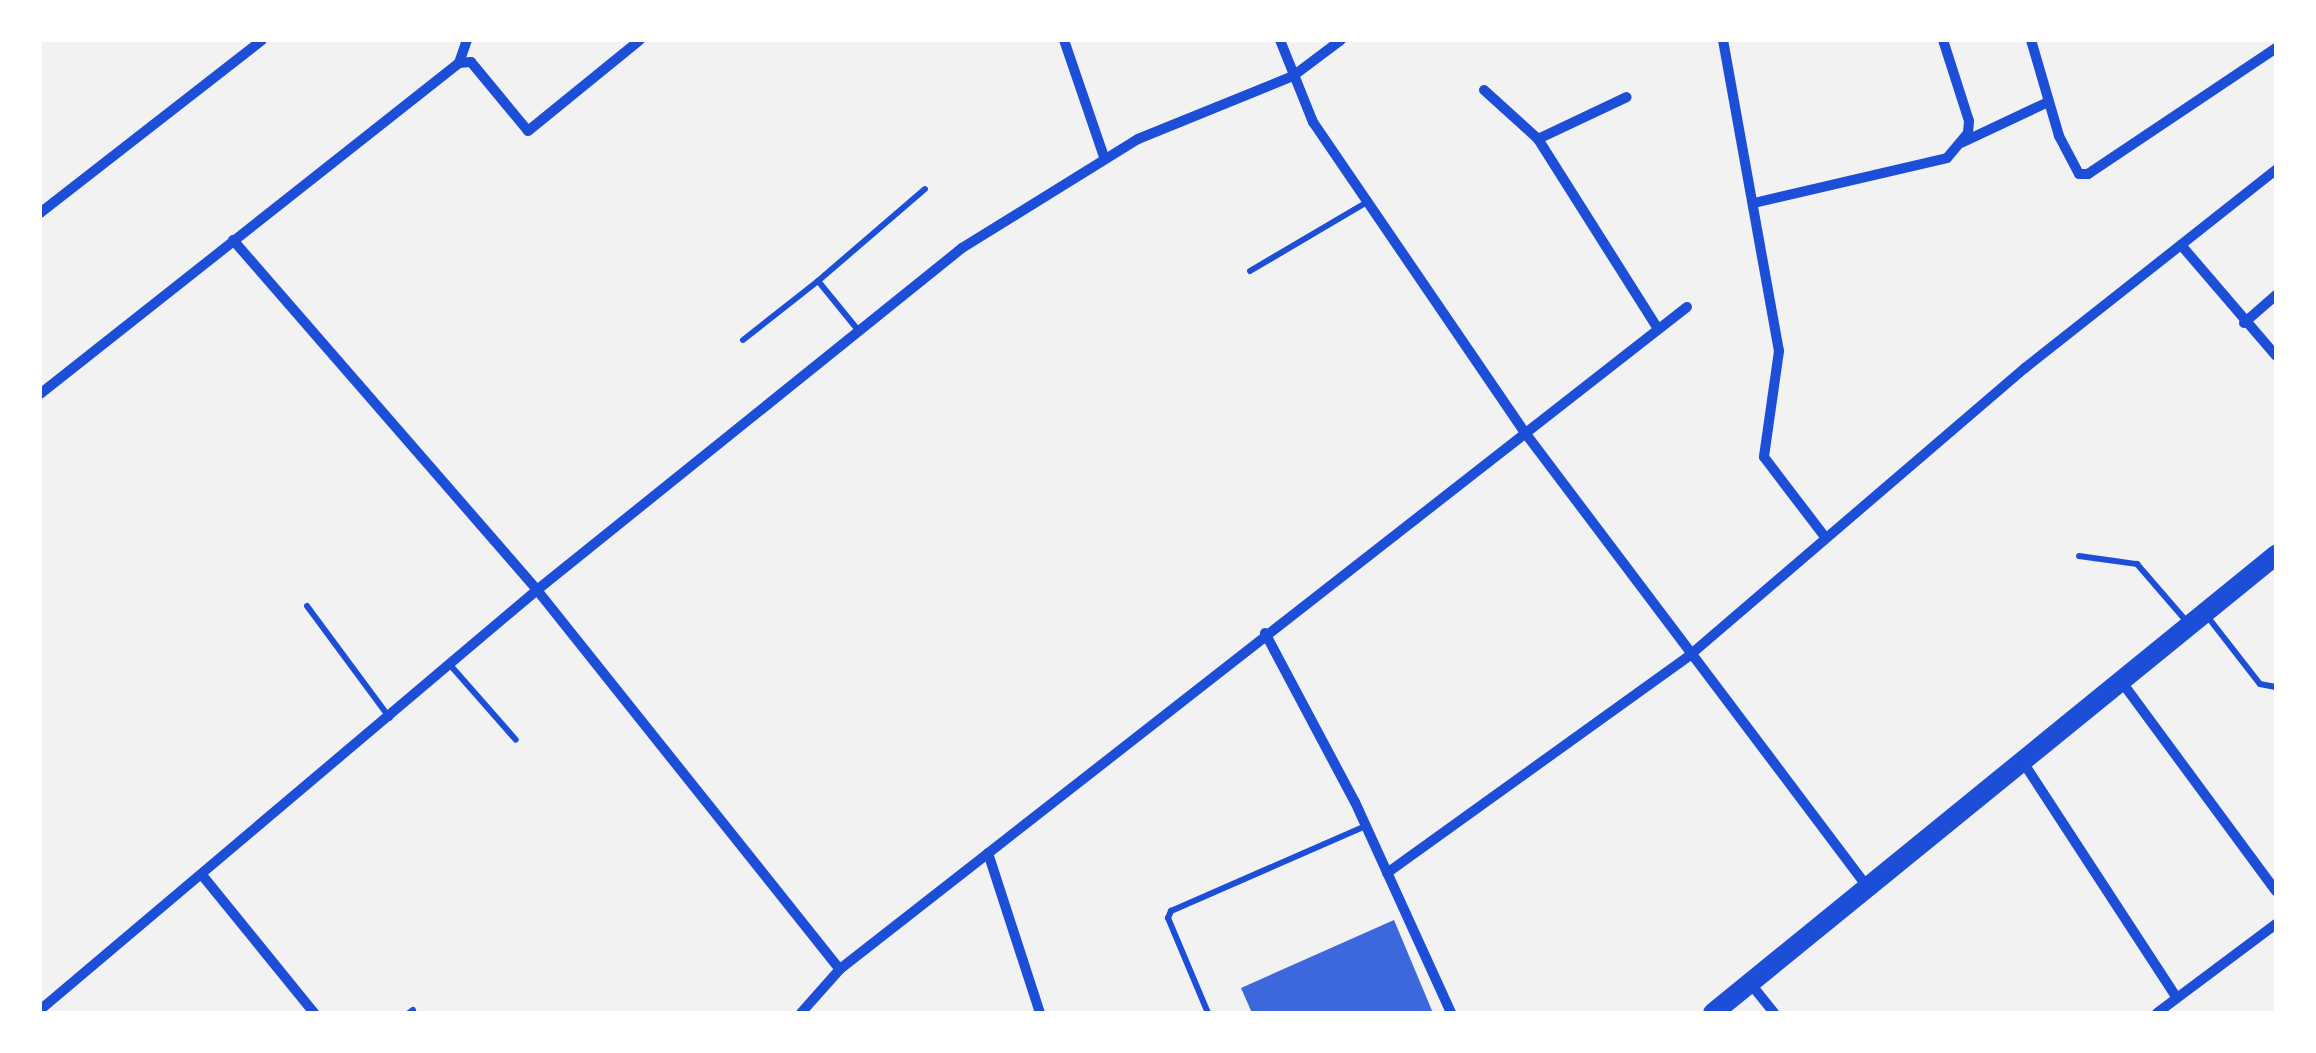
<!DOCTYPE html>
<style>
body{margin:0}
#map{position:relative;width:2316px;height:1053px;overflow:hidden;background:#f2f2f2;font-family:"DejaVu Sans",sans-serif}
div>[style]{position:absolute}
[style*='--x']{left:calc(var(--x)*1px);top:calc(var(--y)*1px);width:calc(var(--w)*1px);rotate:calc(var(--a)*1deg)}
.building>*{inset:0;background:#3d67dc}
.service>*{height:6px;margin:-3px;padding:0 3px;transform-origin:3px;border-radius:3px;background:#1d4ed8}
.minor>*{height:10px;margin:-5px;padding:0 5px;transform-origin:5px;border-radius:5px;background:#1d4ed8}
.primary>*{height:20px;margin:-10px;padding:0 10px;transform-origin:10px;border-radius:10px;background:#1d4ed8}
span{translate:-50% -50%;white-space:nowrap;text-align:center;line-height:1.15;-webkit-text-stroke:8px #fff;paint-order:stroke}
.frame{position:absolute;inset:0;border:42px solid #fff;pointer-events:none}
</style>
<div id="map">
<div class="building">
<i style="clip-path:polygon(1394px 920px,1433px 1013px,1252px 1013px,1241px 988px)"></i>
</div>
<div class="service">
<i style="--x:1250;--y:271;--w:136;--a:-30.5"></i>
<i style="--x:858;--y:330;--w:63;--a:-129.2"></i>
<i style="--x:818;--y:281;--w:141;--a:-40.7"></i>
<i style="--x:743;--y:340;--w:95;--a:-38.2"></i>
<i style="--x:2079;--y:556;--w:59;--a:7.9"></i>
<i style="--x:2137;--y:564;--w:77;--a:49.2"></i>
<i style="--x:307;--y:606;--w:139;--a:53.5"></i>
<i style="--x:2207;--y:616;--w:86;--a:52.1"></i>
<i style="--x:2260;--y:684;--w:16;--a:11"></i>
<i style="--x:451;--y:666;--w:98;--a:48.7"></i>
<i style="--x:409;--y:1013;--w:5;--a:-37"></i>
<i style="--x:1208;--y:1013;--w:103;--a:-112.8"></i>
<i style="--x:1168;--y:918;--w:8;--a:-67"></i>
<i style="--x:1171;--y:911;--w:213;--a:-23.6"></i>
</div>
<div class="minor">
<i style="--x:1064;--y:40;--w:124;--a:71.1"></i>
<i style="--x:1280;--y:40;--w:88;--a:68.1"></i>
<i style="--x:1313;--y:122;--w:373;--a:55.7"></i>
<i style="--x:1523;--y:430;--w:570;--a:52.99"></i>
<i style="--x:1723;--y:40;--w:316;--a:79.8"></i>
<i style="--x:1779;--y:351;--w:107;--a:98.1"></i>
<i style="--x:1764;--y:457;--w:101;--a:52.7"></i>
<i style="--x:2031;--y:40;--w:100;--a:73.7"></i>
<i style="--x:2059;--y:136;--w:43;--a:62.2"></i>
<i style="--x:2079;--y:174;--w:9;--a:0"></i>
<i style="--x:2088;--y:174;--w:226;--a:-33.8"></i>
<i style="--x:459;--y:63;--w:24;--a:-71"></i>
<i style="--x:1484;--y:90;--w:73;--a:42.2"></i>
<i style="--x:1538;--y:139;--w:221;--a:57.7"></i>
<i style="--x:1538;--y:139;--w:98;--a:-25.3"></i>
<i style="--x:1961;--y:143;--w:94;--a:-25.2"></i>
<i style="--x:1754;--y:203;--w:198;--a:-13.1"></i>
<i style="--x:1947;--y:158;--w:33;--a:-50"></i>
<i style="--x:1968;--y:133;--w:12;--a:-85"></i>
<i style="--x:1969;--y:121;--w:85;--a:-107.8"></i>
<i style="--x:40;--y:213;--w:281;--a:-37.9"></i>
<i style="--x:233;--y:240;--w:464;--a:49"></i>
<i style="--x:537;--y:590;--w:485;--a:51.4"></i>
<i style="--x:2181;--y:245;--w:146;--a:49.4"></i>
<i style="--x:2244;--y:323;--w:43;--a:-41.2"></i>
<i style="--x:40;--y:394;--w:534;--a:-38.31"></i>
<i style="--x:459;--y:63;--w:12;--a:-5"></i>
<i style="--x:471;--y:62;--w:89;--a:50.4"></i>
<i style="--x:528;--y:131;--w:144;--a:-39.1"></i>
<i style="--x:1265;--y:633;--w:191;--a:62"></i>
<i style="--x:1355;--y:802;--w:232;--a:65.5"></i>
<i style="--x:2121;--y:681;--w:261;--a:53.6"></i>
<i style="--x:2023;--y:762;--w:280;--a:56.9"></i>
<i style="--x:988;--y:853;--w:168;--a:72"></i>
<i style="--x:1387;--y:873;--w:373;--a:-35.7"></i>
<i style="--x:1690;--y:655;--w:441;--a:-40.6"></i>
<i style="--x:2025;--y:368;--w:320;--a:-38.3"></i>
<i style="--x:202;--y:875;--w:178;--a:50.9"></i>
<i style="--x:1750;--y:983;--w:38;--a:51"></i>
<i style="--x:40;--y:1010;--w:651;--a:-40.2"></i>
<i style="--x:537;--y:590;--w:546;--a:-38.82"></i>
<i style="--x:962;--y:248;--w:207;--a:-31.8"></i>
<i style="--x:1138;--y:139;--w:167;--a:-22.1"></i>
<i style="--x:1293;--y:76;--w:60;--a:-36.9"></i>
<i style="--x:801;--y:1013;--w:59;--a:-48.4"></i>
<i style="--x:840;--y:969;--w:1075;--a:-38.01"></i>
<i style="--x:2157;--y:1013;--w:149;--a:-36.8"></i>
</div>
<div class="primary">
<i style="--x:1713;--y:1013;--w:726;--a:-39.13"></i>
</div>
<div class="frame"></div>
</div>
